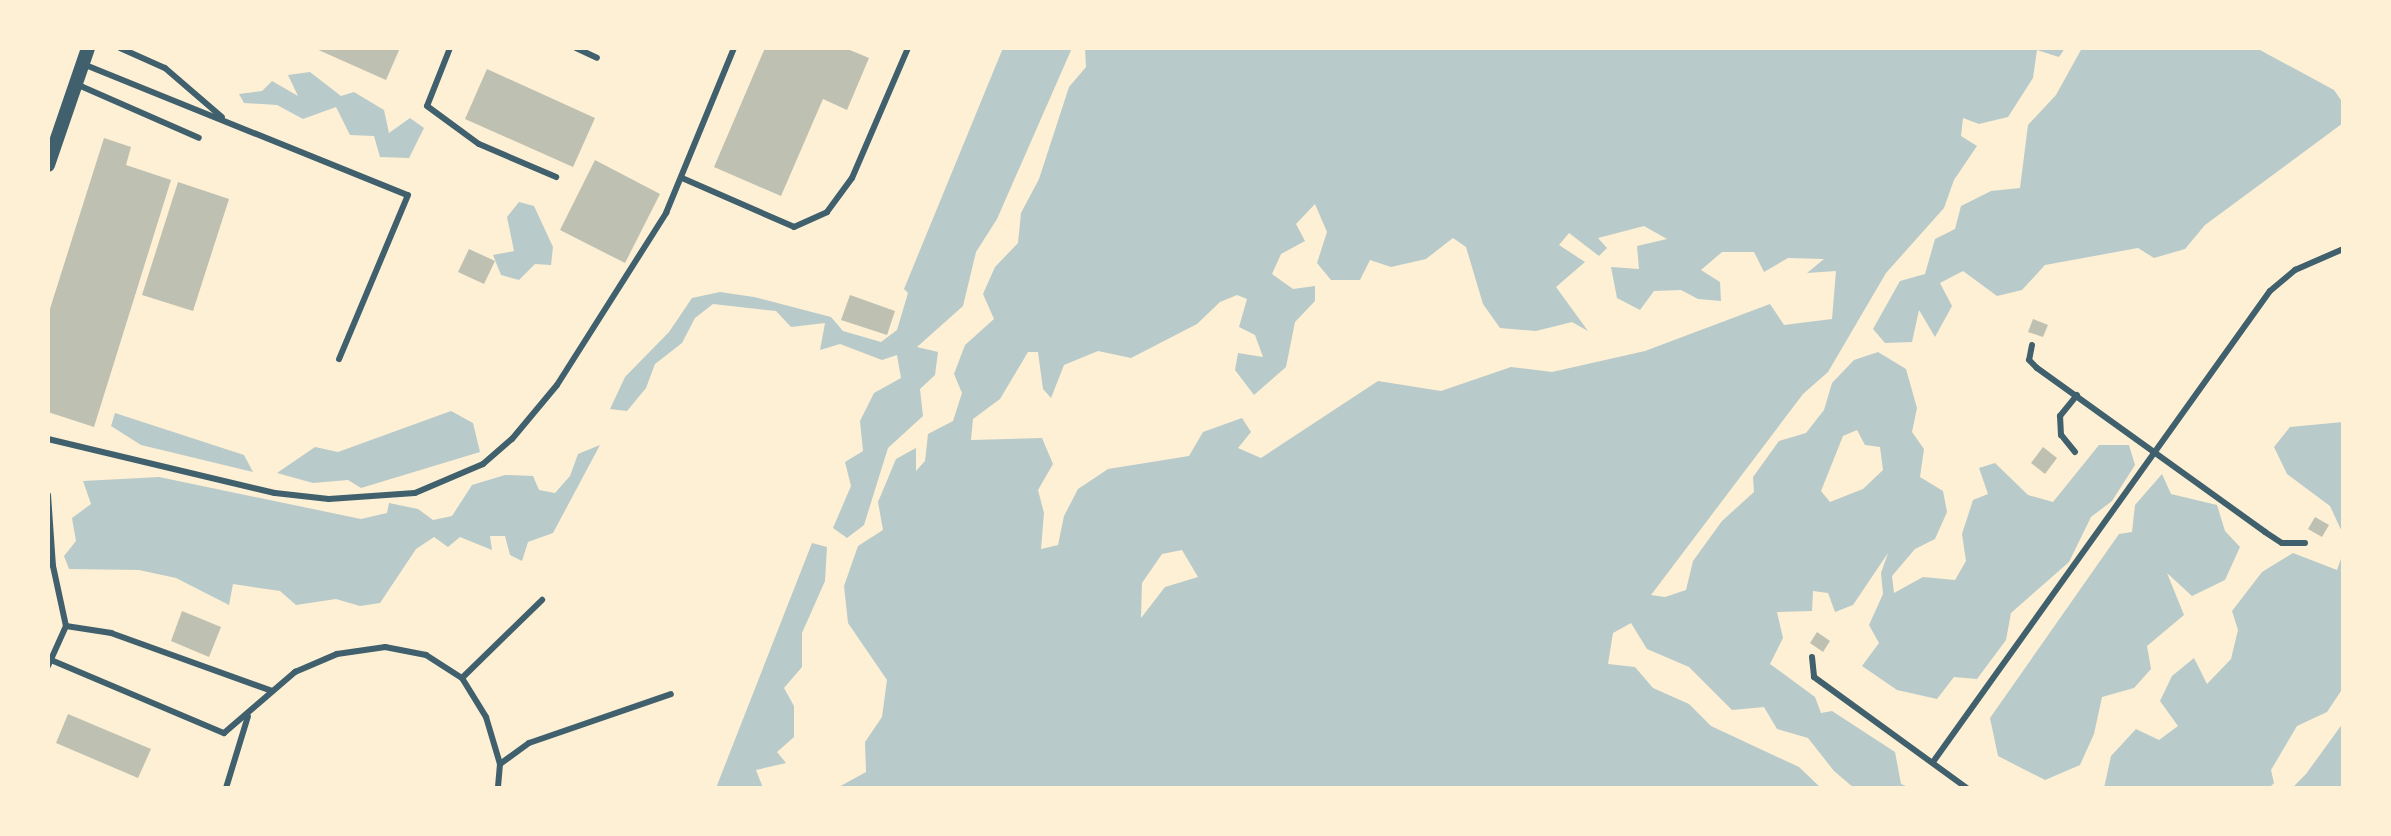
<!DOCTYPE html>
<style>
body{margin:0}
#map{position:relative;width:2391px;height:836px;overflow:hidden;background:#fdf0d5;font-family:Montserrat,sans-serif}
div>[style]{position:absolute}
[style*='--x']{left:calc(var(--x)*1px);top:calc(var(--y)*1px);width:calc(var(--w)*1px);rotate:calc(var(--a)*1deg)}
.green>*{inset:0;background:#b9caca}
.building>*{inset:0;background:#bec0b2}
.service>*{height:6px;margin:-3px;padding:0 3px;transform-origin:3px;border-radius:3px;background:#3f606c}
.tertiary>*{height:14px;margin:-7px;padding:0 7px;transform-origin:7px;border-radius:7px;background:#3f606c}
span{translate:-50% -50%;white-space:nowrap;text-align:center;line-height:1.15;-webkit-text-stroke:8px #fdf0d5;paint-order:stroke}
.frame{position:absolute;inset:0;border:50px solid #fdf0d5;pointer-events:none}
</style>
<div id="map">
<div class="green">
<i style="clip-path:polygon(1003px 48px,1072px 48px,997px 219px,976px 252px,963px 306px,917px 347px,938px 352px,935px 375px,920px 389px,923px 416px,888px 448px,864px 525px,847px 538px,833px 528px,851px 486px,845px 462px,863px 451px,860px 421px,874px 393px,901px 378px,897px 355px,882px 360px,840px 344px,820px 350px,825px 323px,791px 327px,776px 311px,713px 304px,695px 318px,682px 343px,655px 364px,646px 388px,627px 411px,610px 409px,625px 377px,669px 332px,692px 298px,720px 292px,754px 297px,831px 317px,843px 331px,881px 342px,897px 330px,908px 293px,904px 289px)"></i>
<i style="clip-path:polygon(evenodd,1085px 48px,2065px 48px,2059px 57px,2037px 50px,2033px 78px,2008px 117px,1979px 124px,1963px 118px,1961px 136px,1977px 146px,1954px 180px,1944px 208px,1886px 273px,1828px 372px,1803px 394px,1651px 595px,1665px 597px,1686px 590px,1693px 561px,1722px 521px,1754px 492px,1753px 477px,1779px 441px,1806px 433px,1824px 410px,1832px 383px,1854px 360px,1878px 352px,1906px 369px,1917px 408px,1912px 432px,1924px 449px,1920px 477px,1943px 491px,1947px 512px,1935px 539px,1915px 549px,1892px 576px,1894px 593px,1923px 577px,1955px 580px,1966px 561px,1962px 534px,1973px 500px,1988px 494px,1979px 468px,1995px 463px,2028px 495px,2053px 502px,2099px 445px,2129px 445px,2135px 465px,2112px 501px,2091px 517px,2069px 562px,2011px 613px,2006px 640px,1977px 679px,1954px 677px,1937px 699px,1897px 690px,1862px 666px,1879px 643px,1869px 625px,1883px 594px,1881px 573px,1888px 553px,1853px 605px,1835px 612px,1828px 593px,1813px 591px,1812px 611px,1777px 612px,1783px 638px,1770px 664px,1815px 697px,1821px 713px,1832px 711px,1895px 752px,1901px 784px,1911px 788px,1854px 788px,1834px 771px,1808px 738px,1777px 729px,1764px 707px,1732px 710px,1689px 667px,1647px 649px,1631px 623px,1613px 633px,1608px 664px,1635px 667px,1653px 688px,1689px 704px,1711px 726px,1799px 767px,1821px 788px,837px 788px,866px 772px,865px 742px,882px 717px,887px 680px,848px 623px,844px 586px,858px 546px,883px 530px,878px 502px,896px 459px,916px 448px,916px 471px,925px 461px,928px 434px,953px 421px,962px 393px,954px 374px,965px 345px,994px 319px,983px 294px,995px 267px,1018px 243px,1021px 213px,1039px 179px,1069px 87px,1086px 67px,1085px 48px,1315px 204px,1327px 232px,1317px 263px,1331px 280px,1360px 280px,1370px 260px,1391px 267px,1426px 259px,1453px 238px,1466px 247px,1483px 304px,1500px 328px,1536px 331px,1572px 322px,1588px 331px,1556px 287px,1585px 262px,1559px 245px,1569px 233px,1599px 256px,1607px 248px,1598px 238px,1644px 226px,1667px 239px,1637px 246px,1639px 269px,1611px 267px,1617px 298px,1640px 310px,1654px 291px,1681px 290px,1698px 299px,1721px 301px,1720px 282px,1701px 270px,1722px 252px,1754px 252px,1764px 272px,1788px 258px,1824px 259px,1807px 273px,1836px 271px,1832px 319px,1784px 325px,1770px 304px,1645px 351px,1552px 372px,1511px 367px,1441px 391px,1378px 381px,1261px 458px,1238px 448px,1251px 432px,1242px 418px,1203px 432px,1189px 456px,1108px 469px,1078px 489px,1064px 516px,1058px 545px,1041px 549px,1044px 513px,1038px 490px,1053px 464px,1042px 438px,971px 440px,973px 419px,1000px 399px,1028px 352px,1038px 352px,1043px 389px,1051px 398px,1064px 365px,1098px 351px,1131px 358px,1197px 324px,1220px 302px,1237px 295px,1247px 299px,1239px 327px,1255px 335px,1263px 357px,1238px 353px,1235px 370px,1254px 395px,1286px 367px,1295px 322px,1315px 301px,1315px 286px,1293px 289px,1272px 274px,1281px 254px,1305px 241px,1296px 224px,1315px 204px,1085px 48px,1857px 430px,1865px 445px,1880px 447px,1883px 470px,1863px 489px,1830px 502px,1821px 491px,1843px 436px,1857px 430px,1085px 48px,1182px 550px,1198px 577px,1165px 587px,1141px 618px,1142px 583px,1162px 554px,1182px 550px)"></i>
<i style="clip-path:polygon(2082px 48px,2260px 50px,2334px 90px,2343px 103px,2343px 123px,2205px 225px,2185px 249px,2154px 258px,2138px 248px,2045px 265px,2022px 290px,1997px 296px,1963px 271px,1940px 283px,1952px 306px,1935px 337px,1919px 310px,1912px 342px,1885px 343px,1873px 329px,1900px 281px,1925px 274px,1935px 239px,1955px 229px,1961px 206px,1991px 191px,2020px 188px,2028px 125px,2056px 95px)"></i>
<i style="clip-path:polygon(310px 72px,341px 96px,354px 92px,384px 110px,389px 133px,410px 118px,424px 128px,409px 158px,380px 157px,374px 136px,350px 135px,336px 107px,303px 119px,277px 105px,244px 103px,239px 94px,262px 91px,272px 81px,298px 96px,288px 75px)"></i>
<i style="clip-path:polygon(519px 202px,534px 206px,553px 247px,551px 265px,535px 264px,519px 280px,501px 275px,493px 255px,514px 251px,507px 217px)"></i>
<i style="clip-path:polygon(451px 411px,473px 423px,480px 452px,361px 488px,348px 480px,313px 483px,277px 473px,315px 447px,338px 452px)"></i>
<i style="clip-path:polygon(115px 413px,244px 455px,253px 472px,141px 445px,111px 426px)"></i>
<i style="clip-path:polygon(2343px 422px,2343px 534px,2330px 506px,2287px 474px,2274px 447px,2290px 427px)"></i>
<i style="clip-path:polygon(600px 445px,553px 533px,528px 542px,522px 561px,510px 555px,505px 536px,490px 536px,492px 550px,460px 537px,448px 547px,434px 537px,416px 549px,380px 603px,360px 606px,336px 599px,296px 605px,280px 591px,233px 584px,229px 605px,176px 578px,139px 570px,69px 569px,64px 556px,76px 541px,72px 518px,91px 504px,83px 481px,159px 477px,361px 519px,387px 513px,389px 503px,418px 509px,433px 520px,452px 516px,472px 485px,505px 475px,533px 476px,539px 490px,555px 493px,570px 476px,578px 454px)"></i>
<i style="clip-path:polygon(2162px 474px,2171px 494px,2217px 505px,2225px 531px,2240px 547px,2225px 580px,2192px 596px,2167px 573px,2184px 615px,2147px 646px,2151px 669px,2134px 688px,2102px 697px,2094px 734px,2080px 765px,2045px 780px,1998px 756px,1990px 718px,2119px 534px,2132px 532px,2135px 505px)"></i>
<i style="clip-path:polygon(812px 543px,827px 547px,825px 581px,802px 633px,802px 667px,784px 688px,794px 706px,794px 737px,777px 752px,786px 763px,756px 770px,763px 788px,716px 788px)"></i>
<i style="clip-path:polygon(2293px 553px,2337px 570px,2343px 553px,2343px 688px,2327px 712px,2297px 726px,2271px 770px,2274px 783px,2269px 788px,2104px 788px,2111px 756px,2136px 729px,2159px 740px,2178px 726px,2160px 701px,2172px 676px,2194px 658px,2207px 684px,2231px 659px,2238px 630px,2232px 611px,2262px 572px)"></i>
<i style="clip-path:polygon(2343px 723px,2343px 788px,2292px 788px,2306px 774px)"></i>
</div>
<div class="building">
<i style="clip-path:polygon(314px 48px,400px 48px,386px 80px)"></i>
<i style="clip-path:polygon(765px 48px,845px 48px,869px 58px,847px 110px,823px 99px,781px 196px,714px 167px)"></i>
<i style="clip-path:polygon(487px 69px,595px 118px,573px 167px,465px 119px)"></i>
<i style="clip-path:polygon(104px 138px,131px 147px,126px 165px,171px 180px,94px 427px,48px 412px,48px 315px)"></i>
<i style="clip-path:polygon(595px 160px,660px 194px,625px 263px,560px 230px)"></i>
<i style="clip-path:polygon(178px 182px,229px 199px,193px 311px,142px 295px)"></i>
<i style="clip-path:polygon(469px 249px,495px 261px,484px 284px,458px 272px)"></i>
<i style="clip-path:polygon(850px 295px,895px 311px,887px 335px,841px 320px)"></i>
<i style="clip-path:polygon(2033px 319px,2048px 325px,2043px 337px,2028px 332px)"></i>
<i style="clip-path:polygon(2043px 447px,2057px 458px,2045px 474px,2031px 463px)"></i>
<i style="clip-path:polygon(2315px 517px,2329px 525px,2322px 537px,2308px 529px)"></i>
<i style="clip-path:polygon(182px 611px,221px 627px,209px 657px,171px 641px)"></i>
<i style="clip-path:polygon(1817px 632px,1830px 641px,1823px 652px,1810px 643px)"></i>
<i style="clip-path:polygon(68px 714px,151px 749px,138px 778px,56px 743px)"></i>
</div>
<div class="service">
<i style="--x:120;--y:48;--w:49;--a:24"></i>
<i style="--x:165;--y:68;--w:75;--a:40.7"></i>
<i style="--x:450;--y:48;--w:62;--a:111.6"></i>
<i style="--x:427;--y:106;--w:64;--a:36.2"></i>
<i style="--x:479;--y:144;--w:84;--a:23.2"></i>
<i style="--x:576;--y:48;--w:23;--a:25"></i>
<i style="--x:83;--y:64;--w:350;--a:22"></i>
<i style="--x:408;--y:195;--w:178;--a:112.8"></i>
<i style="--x:76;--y:84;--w:134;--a:23.7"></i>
<i style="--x:682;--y:178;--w:122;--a:23.6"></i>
<i style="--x:794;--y:227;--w:36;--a:-24"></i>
<i style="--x:827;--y:212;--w:42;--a:-53.7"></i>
<i style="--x:852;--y:178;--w:142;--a:-66.7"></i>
<i style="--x:2032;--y:345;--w:15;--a:101"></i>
<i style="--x:2029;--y:360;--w:11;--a:45"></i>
<i style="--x:2037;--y:368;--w:281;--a:35.7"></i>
<i style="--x:2265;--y:532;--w:20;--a:33"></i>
<i style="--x:2282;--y:543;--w:23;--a:0"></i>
<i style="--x:48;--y:439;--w:233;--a:13.4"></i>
<i style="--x:275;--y:493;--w:54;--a:6.3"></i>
<i style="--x:329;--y:499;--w:86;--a:-4"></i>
<i style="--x:415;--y:493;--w:74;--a:-23.1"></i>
<i style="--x:483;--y:464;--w:38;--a:-41"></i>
<i style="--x:512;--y:439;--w:70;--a:-50.2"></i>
<i style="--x:557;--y:385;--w:204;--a:-57.6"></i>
<i style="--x:666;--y:213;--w:178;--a:-67.6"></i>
<i style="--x:2075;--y:452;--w:22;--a:-129"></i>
<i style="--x:2061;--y:435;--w:19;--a:-93"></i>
<i style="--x:2060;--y:416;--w:27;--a:-51"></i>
<i style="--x:48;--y:495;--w:71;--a:86"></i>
<i style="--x:53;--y:566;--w:61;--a:77.8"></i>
<i style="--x:66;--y:626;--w:44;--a:114.2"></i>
<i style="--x:66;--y:626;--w:46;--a:8.8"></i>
<i style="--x:111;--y:633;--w:171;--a:19.8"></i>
<i style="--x:1812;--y:657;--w:20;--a:84"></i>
<i style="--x:1814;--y:677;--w:189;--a:36"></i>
<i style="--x:51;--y:660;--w:188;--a:22.9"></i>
<i style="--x:224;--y:733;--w:94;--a:-40.7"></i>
<i style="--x:295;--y:672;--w:46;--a:-23.2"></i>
<i style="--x:337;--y:654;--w:49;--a:-8.3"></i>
<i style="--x:385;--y:647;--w:42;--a:11"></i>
<i style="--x:426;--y:655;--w:43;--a:32.6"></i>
<i style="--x:462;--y:678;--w:46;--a:58.4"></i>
<i style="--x:486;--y:717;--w:49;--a:73.4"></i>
<i style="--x:500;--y:764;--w:24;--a:95"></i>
<i style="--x:462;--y:678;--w:112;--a:-44.3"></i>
<i style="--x:1933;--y:762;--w:579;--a:-54.42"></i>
<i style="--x:2270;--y:291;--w:33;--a:-40"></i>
<i style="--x:2295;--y:270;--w:52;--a:-23.6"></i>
<i style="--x:500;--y:764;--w:36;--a:-36"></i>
<i style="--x:529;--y:743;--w:150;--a:-19"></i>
<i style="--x:226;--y:788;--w:75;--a:-73"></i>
</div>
<div class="tertiary">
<i style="--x:48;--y:165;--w:124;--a:-71.1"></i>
</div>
<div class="frame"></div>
</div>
